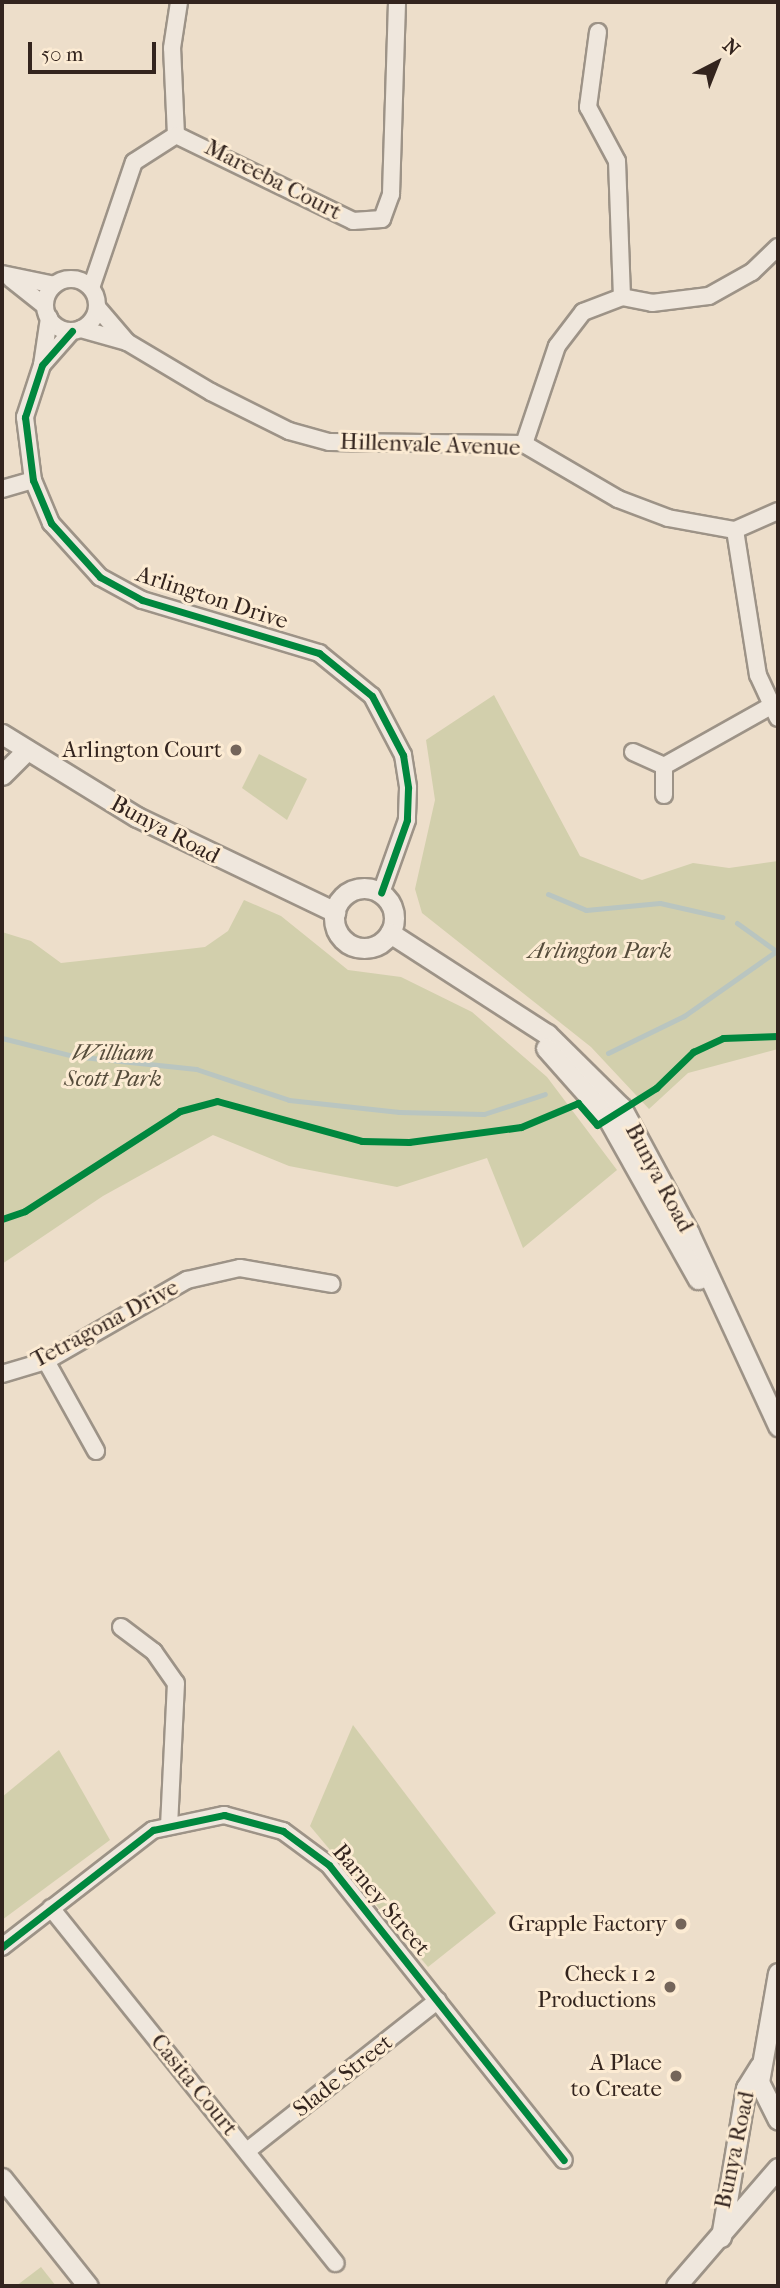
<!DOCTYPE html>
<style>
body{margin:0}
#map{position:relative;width:780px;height:2288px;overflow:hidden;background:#eddeca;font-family:"IM FELL French Canon",serif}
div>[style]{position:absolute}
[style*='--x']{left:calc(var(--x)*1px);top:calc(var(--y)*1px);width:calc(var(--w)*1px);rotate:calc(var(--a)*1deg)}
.green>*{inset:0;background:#d2cfac}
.stream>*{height:5px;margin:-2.5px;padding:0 2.5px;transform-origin:2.5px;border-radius:2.5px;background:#b9c5c0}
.roads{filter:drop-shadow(2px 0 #9d9387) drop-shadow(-2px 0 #9d9387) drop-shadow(0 2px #9d9387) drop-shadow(0 -2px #9d9387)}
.minor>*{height:16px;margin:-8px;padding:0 8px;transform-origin:8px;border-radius:8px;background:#efe7dd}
.minor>.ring{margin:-8px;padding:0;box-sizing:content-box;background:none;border:16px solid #efe7dd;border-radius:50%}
.tertiary>*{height:19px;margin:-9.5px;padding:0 9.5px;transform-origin:9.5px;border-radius:9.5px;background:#efe7dd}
.tertiary>.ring{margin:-9.5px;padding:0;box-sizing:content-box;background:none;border:19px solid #efe7dd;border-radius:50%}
.cycleway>*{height:7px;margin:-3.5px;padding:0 3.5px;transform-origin:3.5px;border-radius:3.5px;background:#00873e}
.dots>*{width:19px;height:19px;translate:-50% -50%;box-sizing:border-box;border:4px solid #fcebd3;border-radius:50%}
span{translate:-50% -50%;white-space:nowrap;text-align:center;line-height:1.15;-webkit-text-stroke:6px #fcebd3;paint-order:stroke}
.street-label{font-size:23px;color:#33241e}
.poi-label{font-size:23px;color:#33241e}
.right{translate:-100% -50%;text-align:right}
.park-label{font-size:23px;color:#554c3b;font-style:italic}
.frame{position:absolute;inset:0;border:4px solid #33241e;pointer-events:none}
.north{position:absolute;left:682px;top:28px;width:70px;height:70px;-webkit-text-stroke:5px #fcebd3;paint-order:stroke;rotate:42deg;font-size:19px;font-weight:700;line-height:28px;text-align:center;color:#33241e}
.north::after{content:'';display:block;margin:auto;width:24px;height:32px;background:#33241e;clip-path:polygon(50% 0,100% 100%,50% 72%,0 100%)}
.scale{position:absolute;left:28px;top:42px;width:128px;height:32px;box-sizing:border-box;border:4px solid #33241e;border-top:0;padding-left:9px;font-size:21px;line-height:24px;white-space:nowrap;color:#33241e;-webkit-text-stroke:5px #fcebd3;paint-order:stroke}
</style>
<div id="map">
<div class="green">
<i style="clip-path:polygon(494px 695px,580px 856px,642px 880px,693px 863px,729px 868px,778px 861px,778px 1049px,688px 1073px,649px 1109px,591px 1047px,422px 913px,415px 889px,435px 800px,426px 740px)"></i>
<i style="clip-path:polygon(259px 754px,307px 779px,287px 820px,242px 788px)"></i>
<i style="clip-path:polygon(244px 900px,281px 916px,348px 970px,401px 977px,472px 1012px,547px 1077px,617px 1170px,523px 1248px,487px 1158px,397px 1187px,289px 1166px,213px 1135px,103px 1196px,2px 1264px,2px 932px,31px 941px,61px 963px,188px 949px,205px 947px,228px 931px)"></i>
<i style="clip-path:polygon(353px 1725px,496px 1913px,428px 1967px,310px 1826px)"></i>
<i style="clip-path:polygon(59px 1750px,110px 1840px,2px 1920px,2px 1797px)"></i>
<i style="clip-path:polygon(41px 2267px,56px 2286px,16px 2286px)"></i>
</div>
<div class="stream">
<i style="--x:548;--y:894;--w:41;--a:22.8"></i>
<i style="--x:586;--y:910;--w:74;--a:-5.4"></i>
<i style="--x:660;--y:903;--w:64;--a:12.7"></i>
<i style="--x:737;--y:923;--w:48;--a:35.7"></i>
<i style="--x:2;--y:1038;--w:73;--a:14.2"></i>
<i style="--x:73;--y:1056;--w:124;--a:6"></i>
<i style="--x:196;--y:1069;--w:98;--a:18.4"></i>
<i style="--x:289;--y:1100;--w:111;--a:6.2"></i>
<i style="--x:399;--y:1112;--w:85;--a:1.3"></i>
<i style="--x:484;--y:1114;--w:64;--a:-18.2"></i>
<i style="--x:608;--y:1053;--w:85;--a:-26"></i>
<i style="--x:684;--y:1016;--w:115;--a:-35.1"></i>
</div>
<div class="roads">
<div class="minor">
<i style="--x:598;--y:32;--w:76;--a:97.6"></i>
<i style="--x:588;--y:107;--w:61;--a:61.8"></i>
<i style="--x:617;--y:161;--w:136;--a:87.9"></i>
<i style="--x:176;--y:135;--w:87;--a:-92.6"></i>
<i style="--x:172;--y:48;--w:47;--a:-81.3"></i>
<i style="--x:2;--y:274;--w:53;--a:11.9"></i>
<i style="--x:11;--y:279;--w:43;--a:38.5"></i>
<i class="ring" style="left:45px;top:279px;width:36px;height:36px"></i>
<i style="--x:91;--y:288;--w:133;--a:-71.2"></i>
<i style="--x:134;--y:162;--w:50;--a:-32.7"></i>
<i style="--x:176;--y:135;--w:197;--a:25.9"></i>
<i style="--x:353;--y:221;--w:29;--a:-4"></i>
<i style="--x:382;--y:219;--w:27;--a:-70"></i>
<i style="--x:391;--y:194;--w:192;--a:-88.2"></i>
<i style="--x:97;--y:307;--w:46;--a:49.4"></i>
<i style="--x:81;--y:329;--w:48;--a:15.8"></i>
<i style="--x:127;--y:342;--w:98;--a:30.8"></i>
<i style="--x:211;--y:392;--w:87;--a:26.6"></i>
<i style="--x:289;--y:431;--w:41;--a:15.4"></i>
<i style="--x:329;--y:442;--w:195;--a:0.6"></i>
<i style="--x:524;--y:444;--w:109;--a:30.3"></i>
<i style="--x:618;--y:499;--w:53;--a:20.8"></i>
<i style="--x:668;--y:518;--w:68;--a:10.2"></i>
<i style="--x:735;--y:530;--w:47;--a:-23.8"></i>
<i style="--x:72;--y:331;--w:45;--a:131.4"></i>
<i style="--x:42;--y:365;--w:55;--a:108.1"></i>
<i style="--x:25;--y:417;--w:64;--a:82.8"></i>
<i style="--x:33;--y:480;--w:47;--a:67.3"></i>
<i style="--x:51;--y:523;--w:73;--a:47.8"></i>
<i style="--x:100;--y:577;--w:48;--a:28.7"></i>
<i style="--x:142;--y:600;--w:185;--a:16.7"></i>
<i style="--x:319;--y:653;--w:68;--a:39.1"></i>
<i style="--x:372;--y:696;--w:67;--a:62.3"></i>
<i style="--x:403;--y:755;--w:33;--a:81"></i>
<i style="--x:408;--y:788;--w:32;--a:92"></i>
<i style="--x:407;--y:820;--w:77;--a:109.6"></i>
<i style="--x:42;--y:365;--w:48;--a:-81.5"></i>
<i style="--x:524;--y:444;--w:103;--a:-71.4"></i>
<i style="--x:557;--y:346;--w:43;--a:-52.6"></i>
<i style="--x:583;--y:312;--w:42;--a:-21"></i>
<i style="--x:622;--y:297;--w:31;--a:11"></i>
<i style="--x:652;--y:303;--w:57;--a:-7"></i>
<i style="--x:709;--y:296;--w:49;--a:-29.2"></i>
<i style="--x:752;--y:272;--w:36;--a:-44"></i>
<i style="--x:2;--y:489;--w:32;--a:-16"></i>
<i style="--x:735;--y:530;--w:147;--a:81"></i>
<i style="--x:758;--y:675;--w:47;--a:65.1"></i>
<i style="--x:633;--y:752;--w:34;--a:24"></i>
<i style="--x:664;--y:766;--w:29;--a:90"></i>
<i style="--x:664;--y:766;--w:120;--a:-29.3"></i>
<i style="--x:46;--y:1361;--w:103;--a:60.9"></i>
<i style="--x:2;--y:1374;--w:46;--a:-16.5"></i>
<i style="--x:46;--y:1361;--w:163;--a:-29.9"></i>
<i style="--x:187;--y:1280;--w:54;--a:-12.8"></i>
<i style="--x:240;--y:1268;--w:93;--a:9.9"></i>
<i style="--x:121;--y:1627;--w:41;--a:37.1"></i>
<i style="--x:154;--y:1652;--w:38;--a:55"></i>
<i style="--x:176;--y:1683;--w:141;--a:92.8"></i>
<i style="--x:51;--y:1908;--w:455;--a:51.3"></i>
<i style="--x:2;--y:1947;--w:191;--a:-37.8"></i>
<i style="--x:153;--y:1830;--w:73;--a:-11.9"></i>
<i style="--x:224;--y:1815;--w:61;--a:15.2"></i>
<i style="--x:283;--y:1831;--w:57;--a:36.5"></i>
<i style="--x:329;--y:1865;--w:377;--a:51.5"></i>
<i style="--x:247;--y:2151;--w:243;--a:-38.3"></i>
</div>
<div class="tertiary">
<i style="--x:2;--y:734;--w:158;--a:31.6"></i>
<i style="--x:137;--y:817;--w:220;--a:25.6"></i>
<i style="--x:2;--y:775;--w:34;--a:-45"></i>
<i class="ring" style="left:334px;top:888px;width:41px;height:41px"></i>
<i style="--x:390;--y:933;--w:187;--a:32.8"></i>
<i style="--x:547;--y:1034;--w:104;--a:44.6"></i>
<i style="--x:621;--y:1107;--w:143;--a:61.6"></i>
<i style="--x:689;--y:1233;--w:213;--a:65.2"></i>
<i style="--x:546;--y:1048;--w:92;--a:48.5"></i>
<i style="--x:607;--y:1117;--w:186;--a:60.7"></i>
<i style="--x:778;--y:1973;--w:111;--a:99.9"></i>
<i style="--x:759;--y:2082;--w:42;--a:63.4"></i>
<i style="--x:2;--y:2178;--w:138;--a:51.5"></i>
<i style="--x:721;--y:2237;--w:151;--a:-80.5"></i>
<i style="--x:746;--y:2088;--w:26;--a:-58"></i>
<i style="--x:676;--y:2286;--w:156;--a:-49.2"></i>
</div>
</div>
<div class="cycleway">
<i style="--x:72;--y:331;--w:45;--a:131.4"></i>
<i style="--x:42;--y:365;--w:55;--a:108.1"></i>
<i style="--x:25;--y:417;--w:64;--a:82.8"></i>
<i style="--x:33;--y:480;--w:47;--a:67.3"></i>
<i style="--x:51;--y:523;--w:73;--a:47.8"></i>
<i style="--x:100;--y:577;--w:48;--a:28.7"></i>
<i style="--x:142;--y:600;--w:185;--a:16.7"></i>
<i style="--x:319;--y:653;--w:68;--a:39.1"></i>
<i style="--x:372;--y:696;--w:67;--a:62.3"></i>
<i style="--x:403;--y:755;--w:33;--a:81"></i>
<i style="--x:408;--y:788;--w:32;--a:92"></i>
<i style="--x:407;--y:820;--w:77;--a:109.6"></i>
<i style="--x:2;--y:1219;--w:24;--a:-19"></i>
<i style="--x:25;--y:1211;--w:184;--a:-32.8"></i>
<i style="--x:180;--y:1111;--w:38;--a:-15"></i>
<i style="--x:217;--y:1101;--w:150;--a:15.4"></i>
<i style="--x:362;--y:1141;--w:47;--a:1.2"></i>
<i style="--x:409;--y:1142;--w:113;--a:-7.6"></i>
<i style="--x:521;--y:1127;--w:62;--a:-22.8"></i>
<i style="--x:578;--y:1103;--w:29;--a:49"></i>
<i style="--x:597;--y:1125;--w:70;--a:-32.1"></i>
<i style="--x:656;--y:1088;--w:52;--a:-44.2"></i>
<i style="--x:693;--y:1052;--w:33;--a:-25"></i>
<i style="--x:723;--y:1038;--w:55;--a:-2.1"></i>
<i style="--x:2;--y:1947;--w:191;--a:-37.8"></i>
<i style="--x:153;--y:1830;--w:73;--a:-11.9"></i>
<i style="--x:224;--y:1815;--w:61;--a:15.2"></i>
<i style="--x:283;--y:1831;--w:57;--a:36.5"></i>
<i style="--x:329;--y:1865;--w:377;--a:51.5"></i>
</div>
<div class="dots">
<i style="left:236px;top:750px;background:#74655a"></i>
<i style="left:681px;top:1924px;background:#74655a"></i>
<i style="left:670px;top:1987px;background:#74655a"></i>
<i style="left:676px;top:2076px;background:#74655a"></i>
</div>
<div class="street-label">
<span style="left:273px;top:180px;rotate:27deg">Mareeba Court</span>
<span style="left:430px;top:445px;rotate:2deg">Hillenvale Avenue</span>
<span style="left:212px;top:598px;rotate:18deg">Arlington Drive</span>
<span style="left:165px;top:830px;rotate:28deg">Bunya Road</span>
<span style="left:659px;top:1178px;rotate:62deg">Bunya Road</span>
<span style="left:105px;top:1324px;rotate:-28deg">Tetragona Drive</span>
<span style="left:381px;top:1900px;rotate:50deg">Barney Street</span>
<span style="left:343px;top:2076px;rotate:-38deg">Slade Street</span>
<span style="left:194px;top:2085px;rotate:51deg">Casita Court</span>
<span style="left:735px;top:2150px;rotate:-78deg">Bunya Road</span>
</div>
<div class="poi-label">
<span class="right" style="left:222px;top:750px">Arlington Court</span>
<span class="right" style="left:667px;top:1924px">Grapple Factory</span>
<span class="right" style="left:656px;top:1987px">Check 1 2<br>Productions</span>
<span class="right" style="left:662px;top:2076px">A Place<br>to Create</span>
</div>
<div class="park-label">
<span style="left:600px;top:951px">Arlington Park</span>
<span style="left:113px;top:1066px">William<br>Scott Park</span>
</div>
<div class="frame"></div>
<div class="north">N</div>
<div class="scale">50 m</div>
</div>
